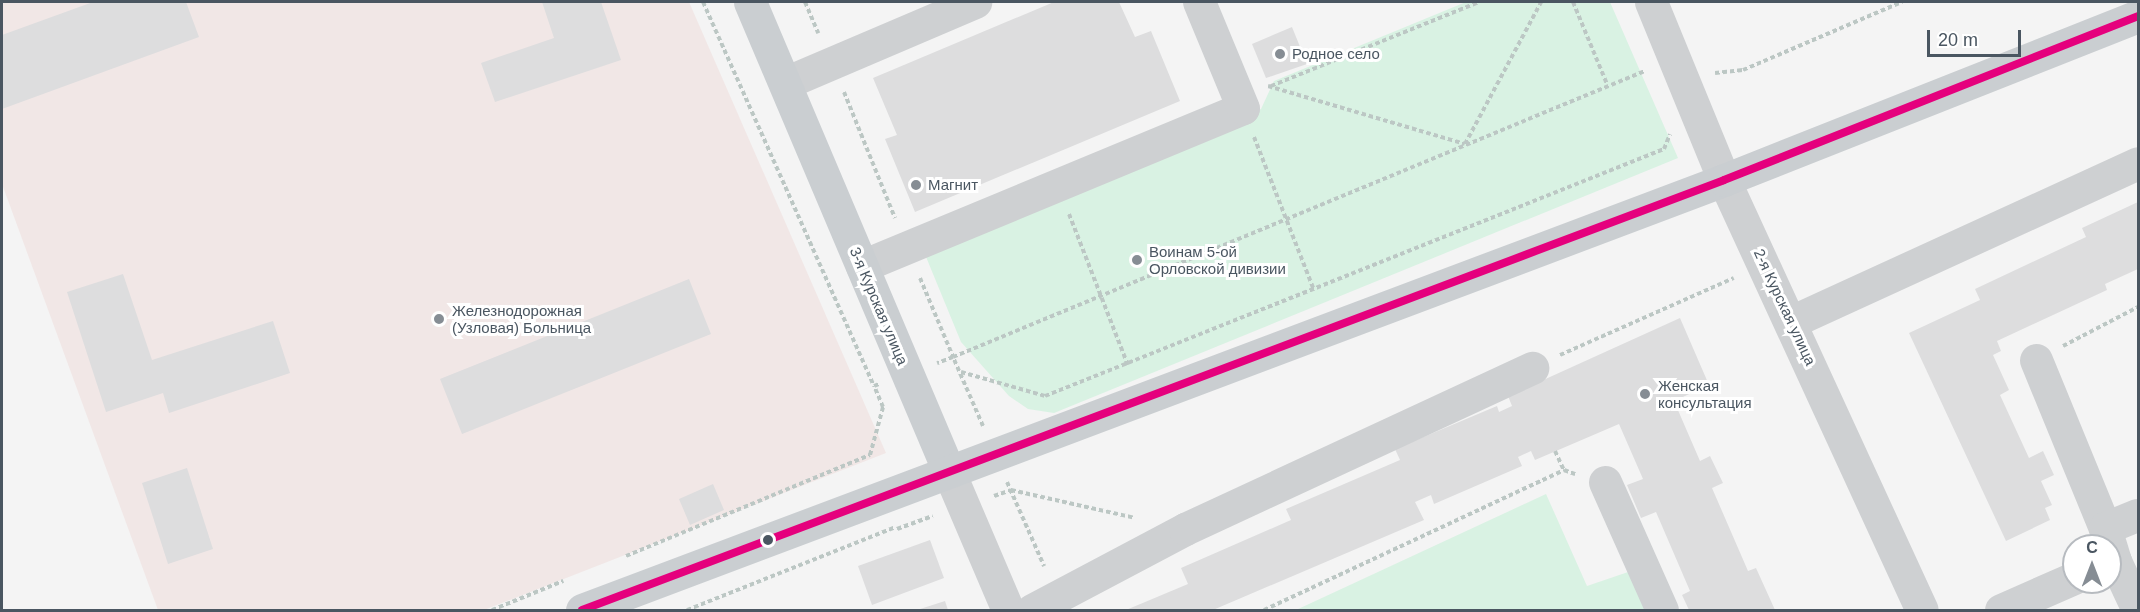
<!DOCTYPE html>
<meta charset="utf-8">
<style>
body{margin:0}
#map{position:relative;width:2140px;height:612px;overflow:hidden;background:#f4f4f4;font-family:Helvetica,sans-serif}
div>[style]{position:absolute}
[style*='--x']{left:calc(var(--x)*1px);top:calc(var(--y)*1px);width:calc(var(--w)*1px);rotate:calc(var(--a)*1deg)}
.medical>*{inset:0;background:#f1e7e6}
.green>*{inset:0;background:#d9f2e3}
.building>*{inset:0;background:#ddddde}
.path>*{height:4px;margin-top:-2px;transform-origin:0;background:repeating-linear-gradient(90deg,#bcc7c4 0 4.5px,transparent 0 7.5px)}
.minor>*{height:33px;margin:-16.5px;padding:0 16.5px;transform-origin:16.5px;border-radius:16.5px;background:#ced0d2}
.major>*{height:33px;margin:-16.5px;padding:0 16.5px;transform-origin:16.5px;border-radius:16.5px;background:#caced1}
.bus-1>*{height:8px;margin:-4px;padding:0 4px;transform-origin:4px;border-radius:4px;background:#e5007d}
.dots>*{width:16px;height:16px;translate:-50% -50%;box-sizing:border-box;border:3px solid #fff;border-radius:50%}
span{translate:-50% -50%;white-space:nowrap;text-align:center;line-height:1.15;-webkit-text-stroke:6px #fff;paint-order:stroke}
.poi-label{font-size:15px;color:#4a5661}
.left{translate:0 -50%;text-align:left}
.street-label{font-size:15px;color:#4a5661}
.frame{position:absolute;inset:0;border:3px solid #4a5661;pointer-events:none}
.north{position:absolute;left:2062px;top:534px;width:60px;height:60px;box-sizing:border-box;background:#fff;border:2px solid #b7bbc0;border-radius:50%;rotate:0deg;font-size:16px;font-weight:700;line-height:24px;text-align:center;color:#4a5661}
.north::after{content:'';display:block;margin:auto;width:21px;height:27px;background:#868d94;clip-path:polygon(50% 0,100% 100%,50% 72%,0 100%)}
.scale{position:absolute;left:1927px;top:30px;width:94px;height:27px;box-sizing:border-box;border:3px solid #4a5661;border-top:0;padding-left:8px;font-size:18px;line-height:21px;white-space:nowrap;color:#4a5661;-webkit-text-stroke:4px #fff;paint-order:stroke}
</style>
<div id="map">
<div class="medical">
<i style="clip-path:polygon(2px 2px,689px 2px,886px 453px,484px 610px,158px 610px,2px 184px)"></i>
</div>
<div class="green">
<i style="clip-path:polygon(1466px 2px,1610px 2px,1678px 158px,1054px 413px,1028px 409px,1009px 396px,961px 342px,924px 252px,1261px 109px,1274px 81px)"></i>
<i style="clip-path:polygon(1546px 494px,1587px 586px,1634px 570px,1650px 610px,1296px 610px)"></i>
</div>
<div class="building">
<i style="clip-path:polygon(93px 2px,186px 2px,199px 37px,2px 109px,2px 35px)"></i>
<i style="clip-path:polygon(542px 2px,601px 2px,621px 60px,495px 102px,481px 63px,554px 38px)"></i>
<i style="clip-path:polygon(1054px 2px,1119px 2px,1135px 37px,1151px 31px,1180px 101px,915px 212px,885px 139px,897px 135px,873px 78px)"></i>
<i style="clip-path:polygon(1292px 27px,1307px 64px,1266px 78px,1252px 44px)"></i>
<i style="clip-path:polygon(2138px 202px,2138px 269px,2105px 284px,2107px 290px,1997px 341px,2001px 351px,1993px 355px,2009px 390px,2000px 395px,2029px 458px,2043px 451px,2054px 475px,2041px 481px,2052px 505px,2045px 508px,2050px 520px,2006px 541px,1909px 333px,1980px 300px,1975px 289px,2086px 237px,2082px 228px)"></i>
<i style="clip-path:polygon(123px 274px,152px 360px,273px 321px,290px 373px,169px 413px,163px 393px,106px 412px,67px 292px)"></i>
<i style="clip-path:polygon(689px 279px,711px 334px,462px 434px,440px 379px)"></i>
<i style="clip-path:polygon(1680px 318px,1709px 385px,1674px 401px,1700px 461px,1710px 456px,1723px 483px,1712px 488px,1748px 571px,1756px 568px,1775px 610px,1689px 610px,1682px 595px,1690px 591px,1656px 512px,1641px 518px,1627px 485px,1643px 479px,1619px 424px,1535px 460px,1531px 451px,1518px 457px,1522px 466px,1434px 504px,1431px 495px,1415px 502px,1424px 520px,1213px 610px,1126px 610px,1188px 584px,1181px 568px,1291px 520px,1286px 509px,1400px 460px,1395px 449px,1497px 406px,1499px 412px,1512px 406px,1508px 396px)"></i>
<i style="clip-path:polygon(187px 468px,213px 549px,168px 564px,142px 483px)"></i>
<i style="clip-path:polygon(713px 484px,724px 510px,690px 525px,679px 499px)"></i>
<i style="clip-path:polygon(930px 540px,944px 578px,872px 605px,858px 566px)"></i>
<i style="clip-path:polygon(945px 601px,948px 610px,917px 610px)"></i>
</div>
<div class="path">
<i style="--x:703;--y:2;--w:420;--a:66"></i>
<i style="--x:805;--y:2;--w:34;--a:67"></i>
<i style="--x:1573;--y:2;--w:89;--a:67.5"></i>
<i style="--x:1715;--y:73;--w:28;--a:-6"></i>
<i style="--x:1743;--y:70;--w:173;--a:-23.2"></i>
<i style="--x:1268;--y:86;--w:205;--a:16.4"></i>
<i style="--x:1465;--y:144;--w:161;--a:-61.8"></i>
<i style="--x:1271;--y:86;--w:224;--a:-22"></i>
<i style="--x:844;--y:92;--w:136;--a:68"></i>
<i style="--x:1254;--y:137;--w:164;--a:68.6"></i>
<i style="--x:1069;--y:214;--w:162;--a:68.7"></i>
<i style="--x:920;--y:278;--w:86;--a:67.3"></i>
<i style="--x:953;--y:357;--w:17;--a:159"></i>
<i style="--x:2063;--y:346;--w:85;--a:-27.5"></i>
<i style="--x:1560;--y:355;--w:190;--a:-23.9"></i>
<i style="--x:961;--y:372;--w:87;--a:15.9"></i>
<i style="--x:1045;--y:396;--w:666;--a:-21.75"></i>
<i style="--x:1664;--y:149;--w:16;--a:-68"></i>
<i style="--x:983;--y:426;--w:75;--a:-113.5"></i>
<i style="--x:953;--y:357;--w:749;--a:-22.46"></i>
<i style="--x:1555;--y:451;--w:21;--a:65"></i>
<i style="--x:1007;--y:482;--w:92;--a:66.2"></i>
<i style="--x:994;--y:496;--w:18;--a:-19"></i>
<i style="--x:1011;--y:490;--w:127;--a:12.7"></i>
<i style="--x:897;--y:529;--w:38;--a:-20"></i>
<i style="--x:626;--y:556;--w:264;--a:-22.5"></i>
<i style="--x:870;--y:455;--w:50;--a:-74.8"></i>
<i style="--x:883;--y:407;--w:23;--a:-113"></i>
<i style="--x:874;--y:386;--w:5;--a:-22"></i>
<i style="--x:492;--y:610;--w:77;--a:-22.2"></i>
<i style="--x:687;--y:610;--w:225;--a:-21.7"></i>
<i style="--x:1264;--y:610;--w:331;--a:-25"></i>
<i style="--x:1564;--y:470;--w:12;--a:20"></i>
</div>
<div class="minor">
<i style="--x:1651;--y:2;--w:192;--a:67.7"></i>
<i style="--x:1724;--y:180;--w:473;--a:65.3"></i>
<i style="--x:785;--y:83;--w:207;--a:-23.1"></i>
<i style="--x:862;--y:266;--w:412;--a:-22.5"></i>
<i style="--x:1243;--y:108;--w:115;--a:-112.5"></i>
<i style="--x:1793;--y:321;--w:379;--a:-24.6"></i>
<i style="--x:2036;--y:360;--w:182;--a:67.7"></i>
<i style="--x:2105;--y:528;--w:34;--a:73"></i>
<i style="--x:2115;--y:561;--w:5;--a:158"></i>
<i style="--x:949;--y:472;--w:150;--a:66.9"></i>
<i style="--x:1605;--y:482;--w:140;--a:66"></i>
<i style="--x:2105;--y:528;--w:35;--a:-22"></i>
<i style="--x:2115;--y:561;--w:54;--a:64.9"></i>
<i style="--x:1032;--y:610;--w:173;--a:-27.9"></i>
<i style="--x:1185;--y:529;--w:383;--a:-24.9"></i>
<i style="--x:2001;--y:610;--w:80;--a:-23.7"></i>
</div>
<div class="major">
<i style="--x:750;--y:2;--w:510;--a:67.05"></i>
<i style="--x:582;--y:610;--w:1220;--a:-20.63"></i>
<i style="--x:1724;--y:180;--w:445;--a:-21.6"></i>
</div>
<div class="bus-1">
<i style="--x:582;--y:610;--w:1220;--a:-20.63"></i>
<i style="--x:1724;--y:180;--w:445;--a:-21.6"></i>
</div>
<div class="dots">
<i style="left:1280px;top:54px;background:#868d94"></i>
<i style="left:916px;top:185px;background:#868d94"></i>
<i style="left:1137px;top:260px;background:#868d94"></i>
<i style="left:439px;top:319px;background:#868d94"></i>
<i style="left:1645px;top:394px;background:#868d94"></i>
<i style="left:768px;top:540px;background:#4a5661"></i>
</div>
<div class="poi-label">
<span class="left" style="left:1292px;top:54px">Родное село</span>
<span class="left" style="left:928px;top:185px">Магнит</span>
<span class="left" style="left:1149px;top:260px">Воинам 5-ой<br>Орловской дивизии</span>
<span class="left" style="left:452px;top:319px">Железнодорожная<br>(Узловая) Больница</span>
<span class="left" style="left:1658px;top:394px">Женская<br>консультация</span>
</div>
<div class="street-label">
<span style="left:879px;top:306px;rotate:67deg">3-я Курская улица</span>
<span style="left:1785px;top:307px;rotate:65deg">2-я Курская улица</span>
</div>
<div class="frame"></div>
<div class="north">С</div>
<div class="scale">20 m</div>
</div>
